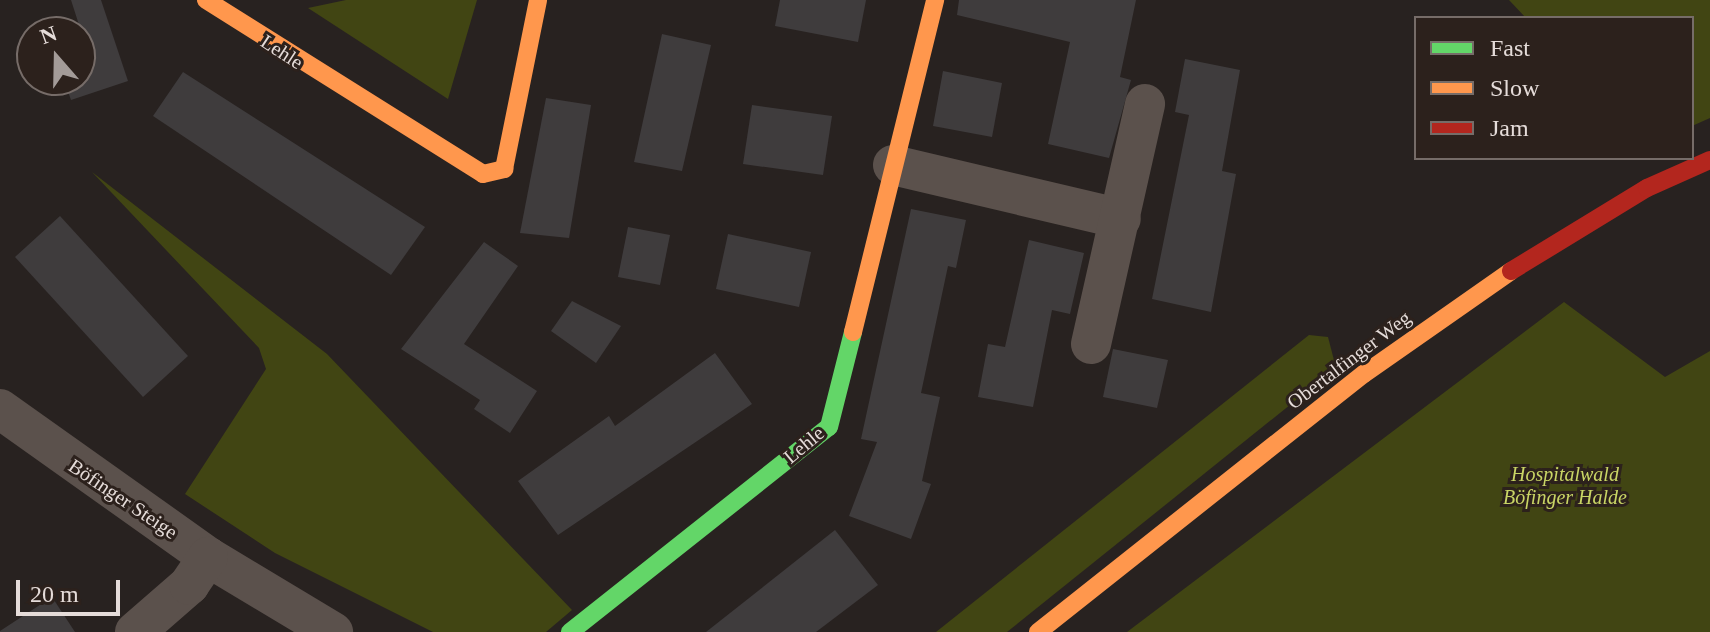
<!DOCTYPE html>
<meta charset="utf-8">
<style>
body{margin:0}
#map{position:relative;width:1710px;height:632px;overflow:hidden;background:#282220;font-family:Georgia,serif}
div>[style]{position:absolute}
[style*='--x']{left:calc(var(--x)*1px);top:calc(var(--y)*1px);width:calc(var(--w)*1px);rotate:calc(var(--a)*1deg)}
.green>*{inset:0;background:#414513}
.building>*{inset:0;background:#3f3c3d}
.street>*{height:40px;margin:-20px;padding:0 20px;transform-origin:20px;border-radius:20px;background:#5b514c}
.fast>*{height:18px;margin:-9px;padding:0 9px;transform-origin:9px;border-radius:9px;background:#63d668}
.slow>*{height:18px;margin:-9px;padding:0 9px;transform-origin:9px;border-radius:9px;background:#ff974d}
.jam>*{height:18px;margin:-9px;padding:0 9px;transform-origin:9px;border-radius:9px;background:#b3261e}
span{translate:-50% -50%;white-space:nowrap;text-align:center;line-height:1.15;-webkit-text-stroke:6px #2c211c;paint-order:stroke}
.street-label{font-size:20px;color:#e5dcd9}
.park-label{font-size:20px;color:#c9d565;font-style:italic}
.legend{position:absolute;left:1414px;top:16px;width:280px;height:144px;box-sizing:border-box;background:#2c211c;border:2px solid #766c68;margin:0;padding:10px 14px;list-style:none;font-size:24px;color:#e5dcd9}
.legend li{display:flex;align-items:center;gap:16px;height:40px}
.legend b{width:40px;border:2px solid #766c68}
.north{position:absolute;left:16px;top:16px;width:80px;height:80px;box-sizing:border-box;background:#2c211c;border:2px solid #766c68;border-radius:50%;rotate:340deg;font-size:22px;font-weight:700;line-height:32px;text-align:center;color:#e5dcd9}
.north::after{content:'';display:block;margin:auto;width:28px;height:36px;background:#a39b98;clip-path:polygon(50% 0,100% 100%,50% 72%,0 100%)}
.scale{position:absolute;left:16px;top:580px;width:104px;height:36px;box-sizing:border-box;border:4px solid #e5dcd9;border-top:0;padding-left:10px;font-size:24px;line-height:28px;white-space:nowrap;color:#e5dcd9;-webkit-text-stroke:6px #2c211c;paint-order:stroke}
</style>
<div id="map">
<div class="green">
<i style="clip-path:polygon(346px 0,477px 0,448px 99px,308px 8px)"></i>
<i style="clip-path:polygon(1509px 0,1710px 0,1710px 118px,1692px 126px,1692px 18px,1526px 18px)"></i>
<i style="clip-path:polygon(92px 172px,327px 354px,572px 610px,546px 632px,433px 632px,275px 553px,185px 494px,266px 369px,259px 348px)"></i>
<i style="clip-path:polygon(1564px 302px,1665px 377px,1710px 351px,1710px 632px,1127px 632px)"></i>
<i style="clip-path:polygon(1309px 335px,1328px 337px,1336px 368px,1007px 632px,936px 632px)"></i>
</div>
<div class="building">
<i style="clip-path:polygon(71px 0,101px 0,128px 81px,71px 100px,64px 80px,80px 80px,80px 32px,70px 32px,80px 28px)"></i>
<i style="clip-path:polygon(780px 0,866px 0,858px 42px,775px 26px)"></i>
<i style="clip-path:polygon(959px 0,1136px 0,1120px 77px,1131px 80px,1109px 158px,1048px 144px,1070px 42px,957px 15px)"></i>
<i style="clip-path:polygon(662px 34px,711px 45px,682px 171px,634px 162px)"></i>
<i style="clip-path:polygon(1185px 59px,1240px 70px,1222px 171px,1236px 174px,1211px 312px,1152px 299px,1189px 115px,1175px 112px)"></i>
<i style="clip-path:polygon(943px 71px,1002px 83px,992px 137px,933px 126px)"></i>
<i style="clip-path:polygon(183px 72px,425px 227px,391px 275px,153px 116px)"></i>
<i style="clip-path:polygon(546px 98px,591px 105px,569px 238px,520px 233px)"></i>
<i style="clip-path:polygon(752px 105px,832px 116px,823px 175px,743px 164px)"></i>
<i style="clip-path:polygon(911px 209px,966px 220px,956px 268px,948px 266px,921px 393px,940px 397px,922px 481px,931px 484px,911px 539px,849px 516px,877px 442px,861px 439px)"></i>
<i style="clip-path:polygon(60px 216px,188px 356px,143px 397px,15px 257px)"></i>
<i style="clip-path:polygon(628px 227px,670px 235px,660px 285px,618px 277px)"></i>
<i style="clip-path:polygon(728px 234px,811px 252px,799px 307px,716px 289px)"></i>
<i style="clip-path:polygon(1029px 240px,1084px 253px,1070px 314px,1052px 310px,1033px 407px,978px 397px,988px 344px,1005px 347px)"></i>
<i style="clip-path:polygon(484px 242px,518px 266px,464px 344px,537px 391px,510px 433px,474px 409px,480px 400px,401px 349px)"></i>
<i style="clip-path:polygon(572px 301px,621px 326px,596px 363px,551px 331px)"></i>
<i style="clip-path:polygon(1113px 349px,1168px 360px,1157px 408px,1103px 397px)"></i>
<i style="clip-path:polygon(715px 353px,752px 404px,558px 535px,518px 481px,609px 416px,615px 426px)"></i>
<i style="clip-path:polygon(835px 530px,878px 585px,816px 632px,706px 632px)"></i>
<i style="clip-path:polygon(52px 597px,75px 632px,0 632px,0 631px)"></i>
</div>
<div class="street">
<i style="--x:893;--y:165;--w:234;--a:13.3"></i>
<i style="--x:1091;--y:344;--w:246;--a:-77.3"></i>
<i style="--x:0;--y:409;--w:255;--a:35.4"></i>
<i style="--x:208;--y:557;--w:146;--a:31"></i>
<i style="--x:135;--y:632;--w:72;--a:-41"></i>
<i style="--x:189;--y:585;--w:34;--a:-56"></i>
</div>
<div class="fast">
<i style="--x:570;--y:632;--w:330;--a:-38.4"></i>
<i style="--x:829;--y:427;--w:98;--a:-75.8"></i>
</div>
<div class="slow">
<i style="--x:206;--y:0;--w:327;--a:32.1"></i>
<i style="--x:483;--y:174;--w:22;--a:-13"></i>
<i style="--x:504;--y:169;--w:172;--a:-78.6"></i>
<i style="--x:853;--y:332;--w:342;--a:-76.1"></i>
<i style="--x:1038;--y:632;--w:416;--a:-38.4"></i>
<i style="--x:1364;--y:374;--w:179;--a:-35"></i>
</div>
<div class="jam">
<i style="--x:1511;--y:271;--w:159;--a:-31.4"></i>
<i style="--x:1647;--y:188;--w:69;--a:-24"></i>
</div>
<div class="street-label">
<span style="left:282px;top:52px;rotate:33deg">Lehle</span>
<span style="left:1349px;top:360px;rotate:-37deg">Obertalfinger Weg</span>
<span style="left:804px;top:445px;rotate:-40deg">Lehle</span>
<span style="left:123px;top:499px;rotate:34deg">Böfinger Steige</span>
</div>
<div class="park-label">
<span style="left:1565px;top:486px">Hospitalwald<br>Böfinger Halde</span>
</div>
<ul class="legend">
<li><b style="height:10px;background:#63d668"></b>Fast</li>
<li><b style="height:10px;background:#ff974d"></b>Slow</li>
<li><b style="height:10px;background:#b3261e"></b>Jam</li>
</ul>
<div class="north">N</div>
<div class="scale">20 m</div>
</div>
